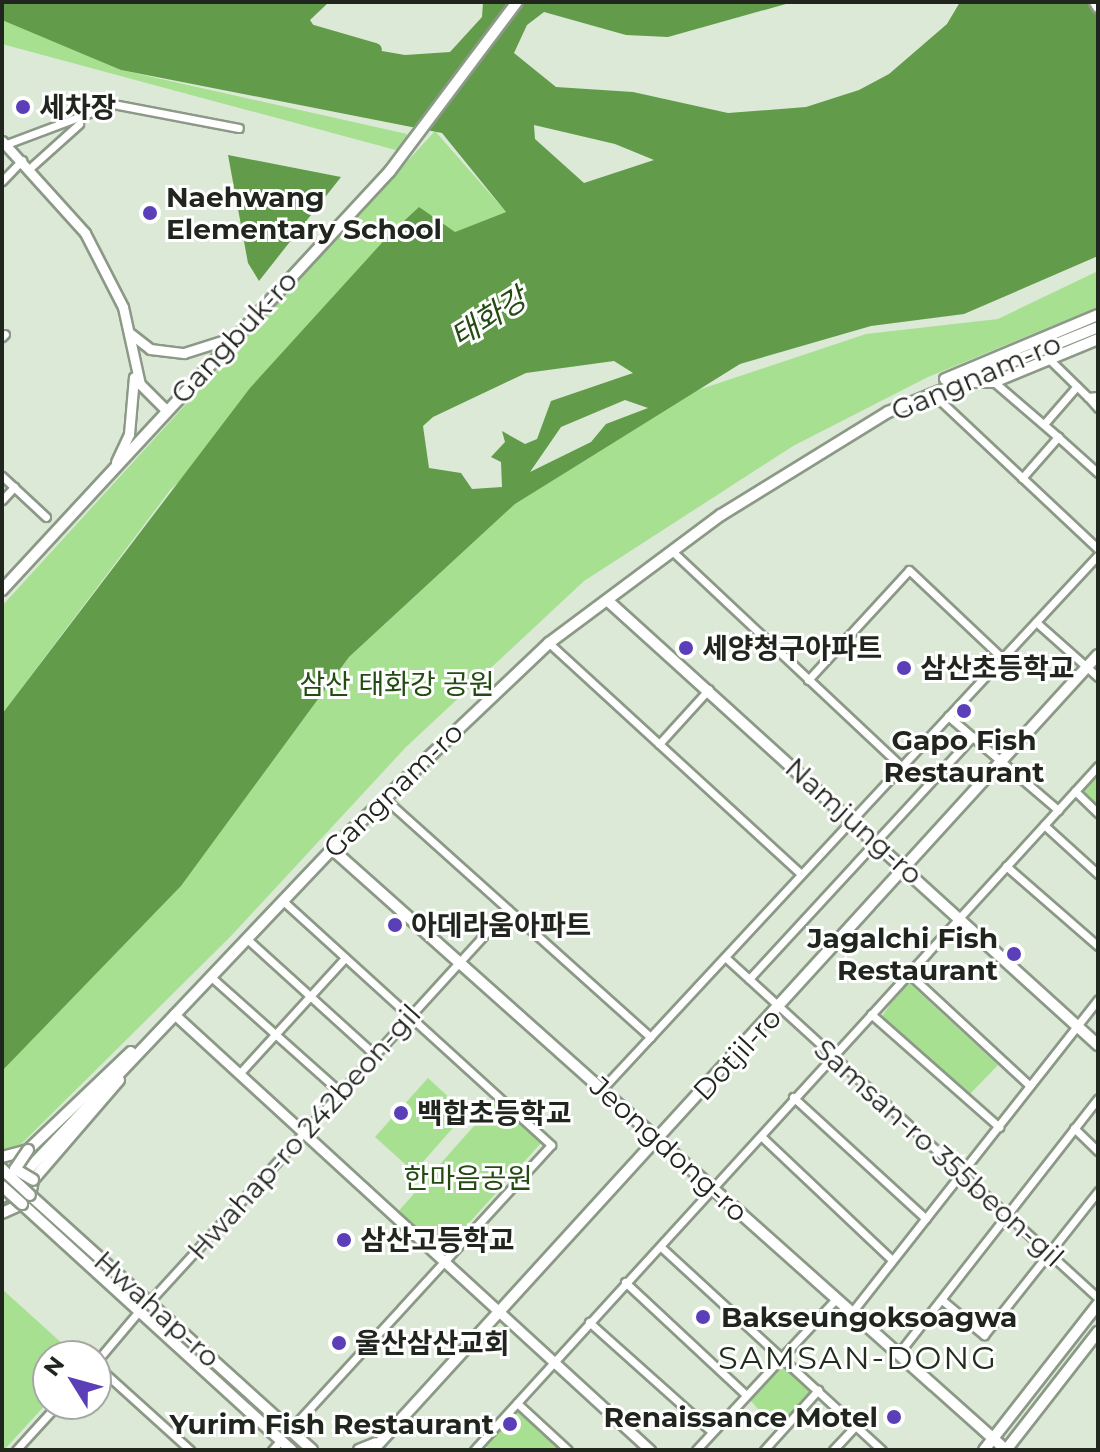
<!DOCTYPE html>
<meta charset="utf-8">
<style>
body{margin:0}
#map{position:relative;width:1100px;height:1452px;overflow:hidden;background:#dbe9d6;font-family:Montserrat,"Noto Sans KR",sans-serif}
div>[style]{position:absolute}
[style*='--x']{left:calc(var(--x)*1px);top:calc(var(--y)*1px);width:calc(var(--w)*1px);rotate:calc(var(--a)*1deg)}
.green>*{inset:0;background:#a7e091}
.water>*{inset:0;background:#629c4a}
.river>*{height:14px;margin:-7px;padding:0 7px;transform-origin:7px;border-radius:7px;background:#629c4a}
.roads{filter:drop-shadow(2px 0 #8c9987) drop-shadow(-2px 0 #8c9987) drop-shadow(0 2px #8c9987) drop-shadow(0 -2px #8c9987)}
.minor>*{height:7px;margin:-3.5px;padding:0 3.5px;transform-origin:3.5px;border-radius:3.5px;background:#fff}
.tertiary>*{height:9px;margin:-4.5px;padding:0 4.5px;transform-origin:4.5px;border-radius:4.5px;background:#fff}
.secondary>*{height:10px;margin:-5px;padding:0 5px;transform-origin:5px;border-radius:5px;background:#fff}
.bridges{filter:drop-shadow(2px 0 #8c9987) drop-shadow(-2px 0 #8c9987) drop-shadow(0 2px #8c9987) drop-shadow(0 -2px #8c9987)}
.secondary-bridge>*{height:10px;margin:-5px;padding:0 5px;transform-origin:5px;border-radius:5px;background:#fff}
.dots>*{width:22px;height:22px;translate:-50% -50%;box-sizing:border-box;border:4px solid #fff;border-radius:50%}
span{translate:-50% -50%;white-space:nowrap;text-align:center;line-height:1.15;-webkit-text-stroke:6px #fff;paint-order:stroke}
.poi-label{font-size:28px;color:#20251e;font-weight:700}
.left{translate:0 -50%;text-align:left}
.right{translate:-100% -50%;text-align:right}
.street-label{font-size:28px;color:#20251e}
.park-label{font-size:28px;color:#244b12}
.water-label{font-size:30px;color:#244b12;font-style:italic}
.quarter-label{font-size:32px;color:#222d1e;letter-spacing:2px}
.frame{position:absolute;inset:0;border:4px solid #20251e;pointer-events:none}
.north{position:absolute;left:32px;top:1340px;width:80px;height:80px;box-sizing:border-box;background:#fff;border:2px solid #a6a8a5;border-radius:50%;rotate:307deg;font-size:22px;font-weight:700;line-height:32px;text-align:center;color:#20251e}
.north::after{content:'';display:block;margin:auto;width:28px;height:36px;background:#5a3fb8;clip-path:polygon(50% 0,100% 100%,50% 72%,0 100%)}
</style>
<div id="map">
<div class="green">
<i style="clip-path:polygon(2px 16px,121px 70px,407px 134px,403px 152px,2px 44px)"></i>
<i style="clip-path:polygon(435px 131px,506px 212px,455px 232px,171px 489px,2px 714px,2px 606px)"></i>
<i style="clip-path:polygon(1098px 271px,1098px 307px,928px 377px,793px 446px,584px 581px,406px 747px,231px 936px,2px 1163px,2px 1071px,181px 886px,349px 657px,515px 504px,689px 393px,866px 334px,998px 319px)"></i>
<i style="clip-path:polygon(1098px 775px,1098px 808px,1081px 793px)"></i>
<i style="clip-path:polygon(907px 981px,998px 1065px,969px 1095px,882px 1016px)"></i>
<i style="clip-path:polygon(428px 1078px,466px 1113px,414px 1172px,375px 1137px)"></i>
<i style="clip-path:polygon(496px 1101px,541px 1143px,441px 1254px,396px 1214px)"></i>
<i style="clip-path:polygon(2px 1289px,76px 1356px,48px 1356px,48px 1402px,4px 1450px)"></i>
<i style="clip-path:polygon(779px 1356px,818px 1390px,779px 1434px,746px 1395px)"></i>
<i style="clip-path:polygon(517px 1403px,566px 1450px,490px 1450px,481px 1442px)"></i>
</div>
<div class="water">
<i style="clip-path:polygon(evenodd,2px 2px,329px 2px,310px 20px,324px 41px,405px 55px,450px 52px,482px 17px,483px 2px,793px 2px,668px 37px,626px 35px,544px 12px,527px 25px,514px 53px,556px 87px,633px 92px,728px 113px,806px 107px,859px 90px,889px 74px,947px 24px,960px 2px,1098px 2px,1098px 256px,964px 314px,871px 326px,740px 364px,515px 504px,349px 657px,181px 886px,2px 1071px,2px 714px,250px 388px,389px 235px,419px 207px,455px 232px,506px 212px,442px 133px,121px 70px,2px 20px,2px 2px,534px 125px,615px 144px,654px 160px,584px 183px,535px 139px,534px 125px,2px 2px,614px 361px,633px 373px,551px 401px,537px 439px,525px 444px,502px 431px,505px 442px,491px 457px,501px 462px,502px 487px,472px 489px,461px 473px,429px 468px,423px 426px,433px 417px,526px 373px,614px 361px,2px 2px,625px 400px,648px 408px,606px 424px,591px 442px,530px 472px,561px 427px,625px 400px)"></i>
<i style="clip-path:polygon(228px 155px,341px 177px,259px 281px,248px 263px)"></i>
</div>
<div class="river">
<i style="--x:299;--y:28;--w:79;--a:16.1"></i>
</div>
<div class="roads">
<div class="minor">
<i style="--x:4;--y:145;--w:116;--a:-20.6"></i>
<i style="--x:113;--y:104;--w:128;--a:10.8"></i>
<i style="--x:30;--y:168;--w:66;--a:-41.9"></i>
<i style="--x:2;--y:181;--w:29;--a:-46"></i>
<i style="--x:2;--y:337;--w:4;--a:-45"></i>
<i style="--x:1049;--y:359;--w:54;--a:44.3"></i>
<i style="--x:1088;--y:397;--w:10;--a:-6"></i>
<i style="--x:994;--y:382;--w:84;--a:40.7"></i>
<i style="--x:932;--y:393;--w:228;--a:43.2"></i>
<i style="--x:1088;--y:397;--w:15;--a:48"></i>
<i style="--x:1044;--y:424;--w:50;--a:-49"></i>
<i style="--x:2;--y:476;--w:60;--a:43"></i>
<i style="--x:1022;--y:478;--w:55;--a:-48.7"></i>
<i style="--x:1058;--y:437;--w:54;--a:42"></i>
<i style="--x:2;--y:500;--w:18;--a:-47"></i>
<i style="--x:672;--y:551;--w:314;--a:43.2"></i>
<i style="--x:1036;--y:622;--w:83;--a:41.6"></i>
<i style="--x:549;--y:643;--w:342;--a:42.5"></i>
<i style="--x:808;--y:680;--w:149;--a:-47.4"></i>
<i style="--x:909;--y:570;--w:128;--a:43.4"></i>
<i style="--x:948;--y:716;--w:145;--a:40.5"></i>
<i style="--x:659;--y:744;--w:74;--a:-47.7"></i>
<i style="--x:1075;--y:791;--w:32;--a:44"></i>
<i style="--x:384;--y:798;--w:358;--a:41.9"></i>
<i style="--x:1044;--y:825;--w:73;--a:42.2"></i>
<i style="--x:1006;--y:866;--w:122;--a:41"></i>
<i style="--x:282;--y:900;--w:364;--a:42.3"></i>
<i style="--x:551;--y:1145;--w:386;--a:132.5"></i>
<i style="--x:246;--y:938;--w:171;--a:42.2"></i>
<i style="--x:725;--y:957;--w:505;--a:42.43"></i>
<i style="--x:908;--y:973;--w:166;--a:42.8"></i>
<i style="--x:210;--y:976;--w:173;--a:41.7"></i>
<i style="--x:749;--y:979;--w:330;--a:-47.3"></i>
<i style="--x:871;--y:1014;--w:171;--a:41.4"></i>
<i style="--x:239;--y:1074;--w:157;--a:-47.6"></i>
<i style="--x:602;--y:1089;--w:729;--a:-47.11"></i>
<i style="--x:793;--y:1097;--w:180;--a:42.5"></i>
<i style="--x:1074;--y:1128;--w:33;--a:44"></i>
<i style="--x:762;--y:1137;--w:179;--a:43.4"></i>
<i style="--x:661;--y:1247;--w:300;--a:42.6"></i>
<i style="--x:625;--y:1282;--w:166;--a:43"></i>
<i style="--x:942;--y:1300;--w:55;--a:39.8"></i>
<i style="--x:984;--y:1335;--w:184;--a:-51.6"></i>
<i style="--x:149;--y:1302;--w:532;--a:-47.59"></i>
<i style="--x:852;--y:1312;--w:398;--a:-51.8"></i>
<i style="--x:589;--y:1322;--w:165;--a:41.8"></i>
<i style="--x:899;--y:1353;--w:323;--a:-52"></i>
<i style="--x:96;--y:1362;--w:68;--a:-49.8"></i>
<i style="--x:96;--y:1365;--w:127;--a:42.1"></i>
<i style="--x:517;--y:1403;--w:69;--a:42.7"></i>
<i style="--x:16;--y:1450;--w:62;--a:-47.6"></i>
<i style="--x:272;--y:1450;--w:13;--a:-48"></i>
<i style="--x:474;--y:1450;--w:926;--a:-47.63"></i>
<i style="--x:696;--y:1450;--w:206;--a:-47.2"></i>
<i style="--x:764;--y:1450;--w:81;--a:-48"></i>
<i style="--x:833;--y:1450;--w:34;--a:-47"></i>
</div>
<div class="tertiary">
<i style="--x:2;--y:141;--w:124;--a:47.9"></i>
<i style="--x:85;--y:233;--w:83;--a:62.8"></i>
<i style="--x:123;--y:307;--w:79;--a:77.6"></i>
<i style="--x:140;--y:384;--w:35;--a:45"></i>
<i style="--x:131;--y:334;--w:24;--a:38"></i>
<i style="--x:150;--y:349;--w:34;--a:7"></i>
<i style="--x:184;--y:353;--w:52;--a:-17.7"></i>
<i style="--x:116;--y:462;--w:31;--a:-65"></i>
<i style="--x:129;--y:434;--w:57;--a:-85"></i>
<i style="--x:174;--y:1014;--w:646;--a:42.49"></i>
</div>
<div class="secondary">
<i style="--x:1095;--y:2;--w:6;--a:59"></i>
<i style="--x:945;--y:379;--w:166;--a:-22.7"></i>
<i style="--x:969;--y:382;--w:25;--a:0"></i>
<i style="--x:994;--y:382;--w:113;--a:-22.5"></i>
<i style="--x:2;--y:590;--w:571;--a:-47.2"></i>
<i style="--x:390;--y:171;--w:211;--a:-53.1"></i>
<i style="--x:607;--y:600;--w:663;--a:42.19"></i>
<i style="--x:332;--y:849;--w:903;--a:41.72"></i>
<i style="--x:119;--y:1080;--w:132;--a:130.7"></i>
<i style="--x:33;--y:1180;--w:15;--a:101"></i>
<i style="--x:30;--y:1195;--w:380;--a:42.1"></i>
<i style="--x:2;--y:1157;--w:27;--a:-15"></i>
<i style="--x:28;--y:1150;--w:142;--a:-43.6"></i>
<i style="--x:2;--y:1197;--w:480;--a:-46.5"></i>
<i style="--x:332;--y:849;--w:299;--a:-43.5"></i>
<i style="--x:549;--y:643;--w:214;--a:-36.7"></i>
<i style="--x:721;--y:515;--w:196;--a:-31.7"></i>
<i style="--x:888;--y:412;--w:227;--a:-22"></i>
<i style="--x:2;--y:1213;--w:22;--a:-24"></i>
<i style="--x:22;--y:1204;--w:365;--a:42.4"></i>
<i style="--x:359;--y:1450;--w:18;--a:-22"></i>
<i style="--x:373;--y:1450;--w:1076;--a:-47.64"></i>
<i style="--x:984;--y:1450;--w:185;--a:-52"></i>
<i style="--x:1006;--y:1450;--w:150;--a:-52.1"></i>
</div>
</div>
<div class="bridges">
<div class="secondary-bridge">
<i style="--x:28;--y:1150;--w:23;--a:124"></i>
<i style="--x:15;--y:1169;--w:21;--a:31"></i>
<i style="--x:2;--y:1169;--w:38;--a:43"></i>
<i style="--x:2;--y:1186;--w:27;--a:42"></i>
</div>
</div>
<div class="dots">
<i style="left:23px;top:107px;background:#5a3fb8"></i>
<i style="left:150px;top:213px;background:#5a3fb8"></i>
<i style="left:686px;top:648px;background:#5a3fb8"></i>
<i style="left:904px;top:668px;background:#5a3fb8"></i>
<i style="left:964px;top:711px;background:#5a3fb8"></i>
<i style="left:395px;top:925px;background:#5a3fb8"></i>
<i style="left:1014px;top:954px;background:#5a3fb8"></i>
<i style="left:401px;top:1113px;background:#5a3fb8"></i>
<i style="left:344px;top:1240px;background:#5a3fb8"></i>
<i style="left:703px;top:1317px;background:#5a3fb8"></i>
<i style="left:339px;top:1343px;background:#5a3fb8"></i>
<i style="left:894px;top:1417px;background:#5a3fb8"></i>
<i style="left:510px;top:1424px;background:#5a3fb8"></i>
</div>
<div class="poi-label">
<span class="left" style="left:39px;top:107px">세차장</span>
<span class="left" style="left:166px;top:213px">Naehwang<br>Elementary School</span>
<span class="left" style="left:702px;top:648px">세양청구아파트</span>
<span class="left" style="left:920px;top:668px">삼산초등학교</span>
<span style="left:964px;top:756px">Gapo Fish<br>Restaurant</span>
<span class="left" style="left:411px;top:925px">아데라움아파트</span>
<span class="right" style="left:998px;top:954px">Jagalchi Fish<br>Restaurant</span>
<span class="left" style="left:417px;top:1113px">백합초등학교</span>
<span class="left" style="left:360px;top:1240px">삼산고등학교</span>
<span class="left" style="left:721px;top:1317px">Bakseungoksoagwa</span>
<span class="left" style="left:355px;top:1343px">울산삼산교회</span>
<span class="right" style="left:878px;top:1417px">Renaissance Motel</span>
<span class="right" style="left:494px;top:1424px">Yurim Fish Restaurant</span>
</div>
<div class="street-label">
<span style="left:234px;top:337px;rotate:-47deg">Gangbuk-ro</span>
<span style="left:976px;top:377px;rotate:-23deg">Gangnam-ro</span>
<span style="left:393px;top:790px;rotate:-44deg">Gangnam-ro</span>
<span style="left:854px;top:821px;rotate:42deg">Namjung-ro</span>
<span style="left:737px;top:1054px;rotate:-47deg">Dotjil-ro</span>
<span style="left:304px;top:1132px;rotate:-48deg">Hwahap-ro 242beon-gil</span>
<span style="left:669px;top:1149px;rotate:42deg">Jeongdong-ro</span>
<span style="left:939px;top:1153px;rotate:42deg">Samsan-ro 355beon-gil</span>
<span style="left:157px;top:1309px;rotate:42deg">Hwahap-ro</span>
</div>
<div class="park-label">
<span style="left:397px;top:684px">삼산 태화강 공원</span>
<span style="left:468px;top:1178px">한마음공원</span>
</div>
<div class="water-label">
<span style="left:489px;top:318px;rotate:-32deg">태화강</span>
</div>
<div class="quarter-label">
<span style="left:858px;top:1358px">SAMSAN-DONG</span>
</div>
<div class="frame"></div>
<div class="north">N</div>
</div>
